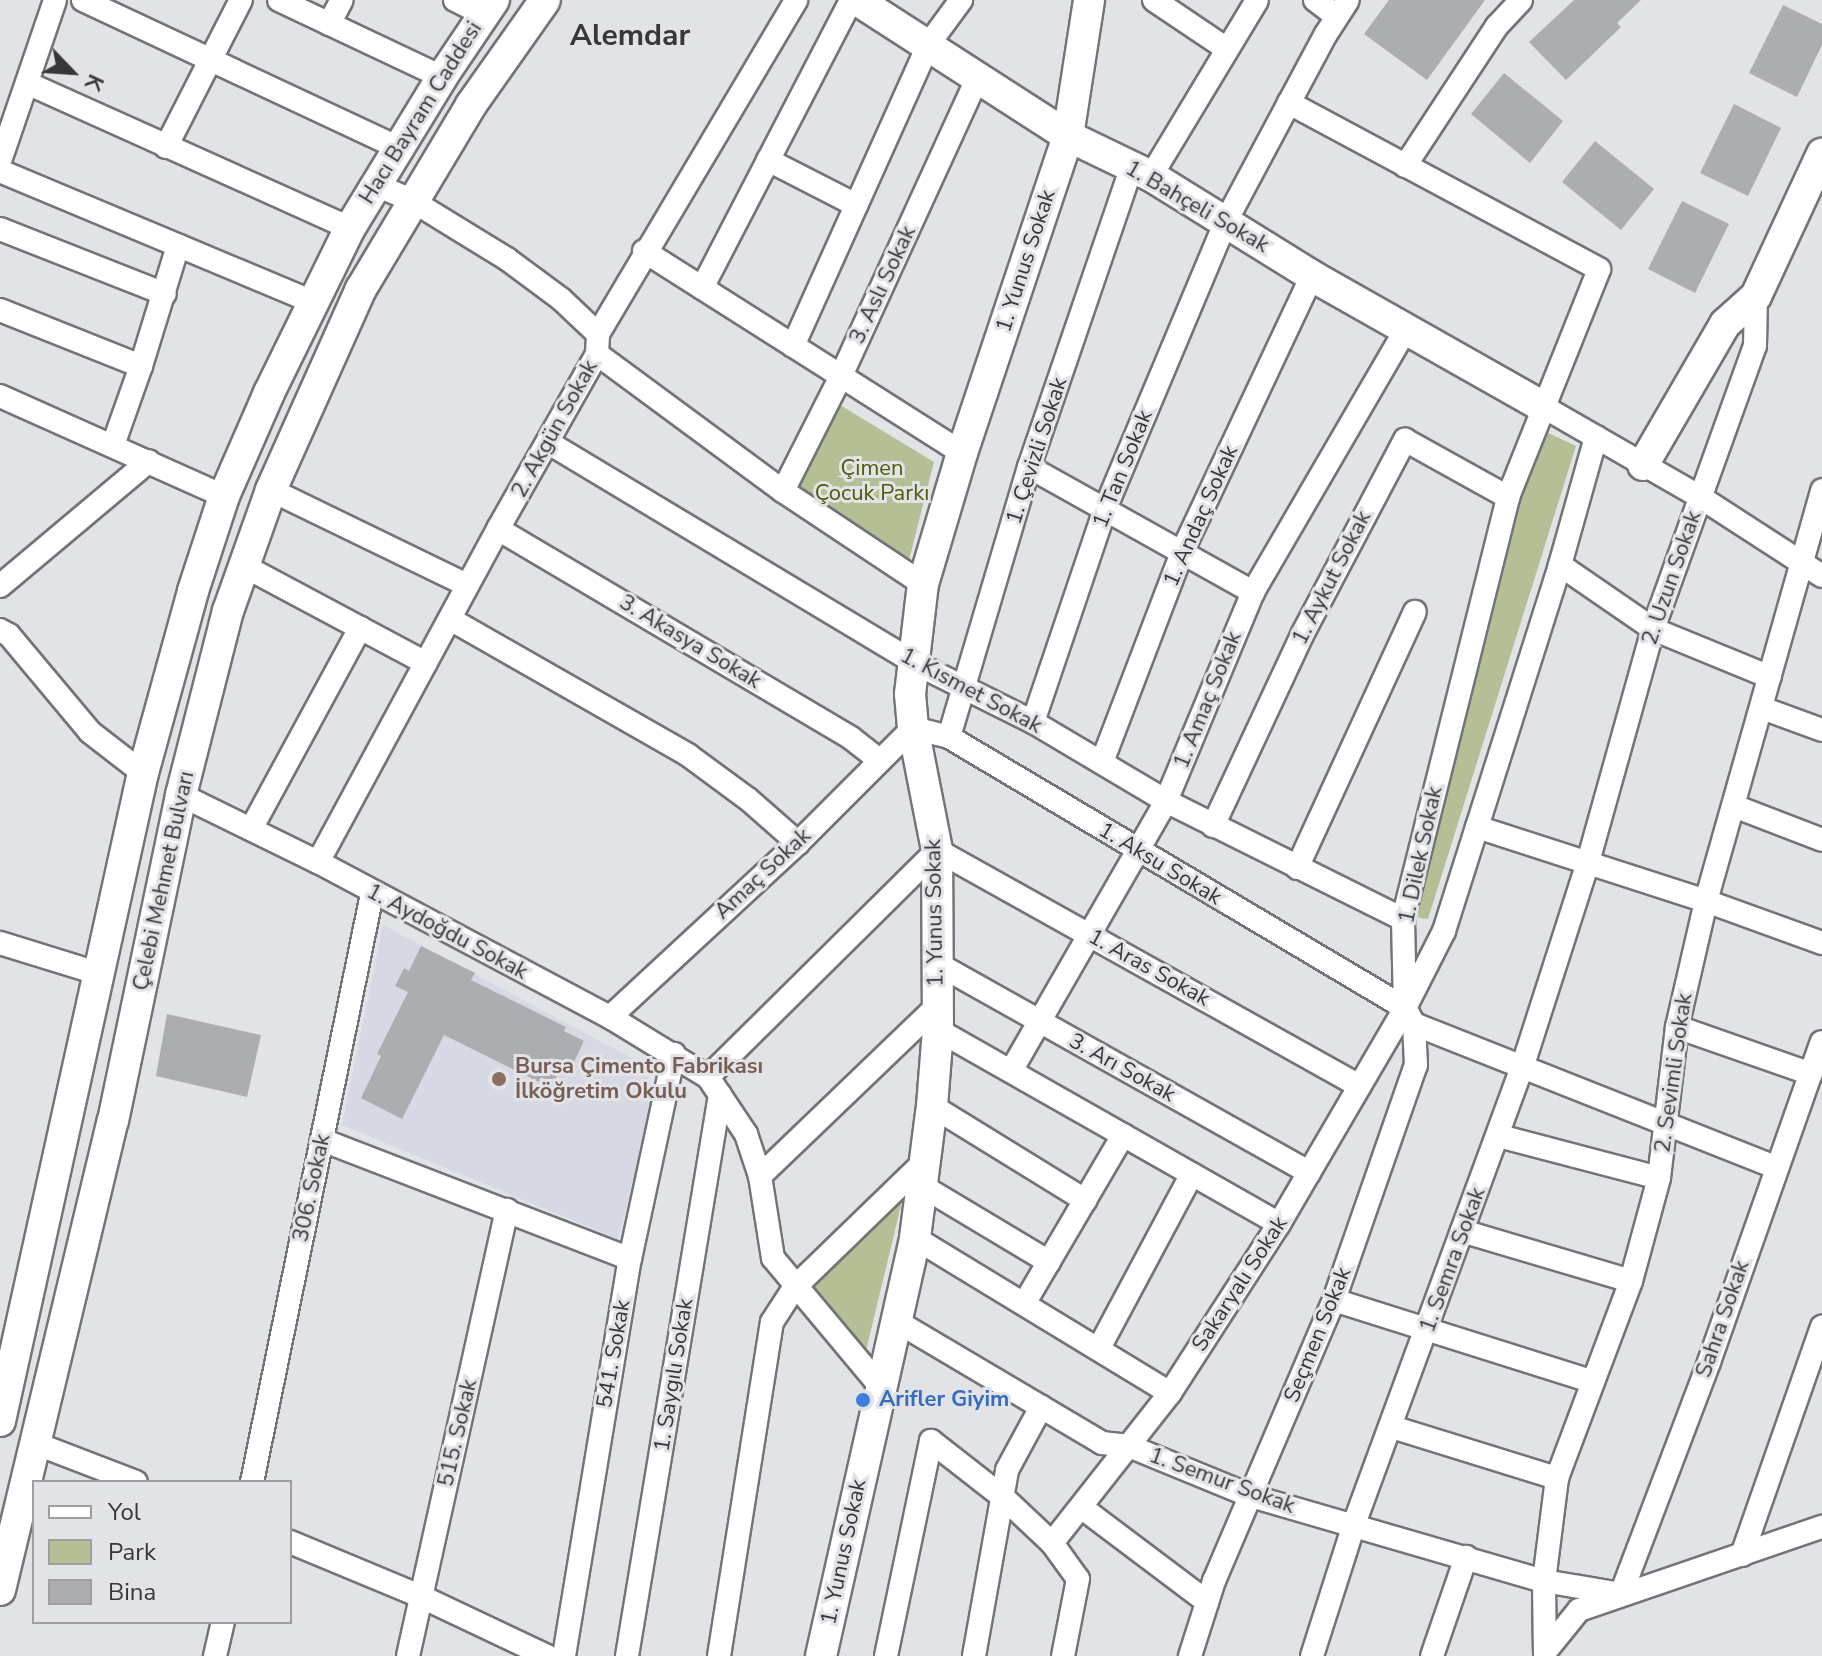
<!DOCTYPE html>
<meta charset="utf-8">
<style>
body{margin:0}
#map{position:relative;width:1822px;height:1656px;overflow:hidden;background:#e2e3e7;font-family:"Nunito Sans",sans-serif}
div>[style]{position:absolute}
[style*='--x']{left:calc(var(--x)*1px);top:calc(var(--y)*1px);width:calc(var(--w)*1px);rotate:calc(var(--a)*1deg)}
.built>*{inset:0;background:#d6d9e4}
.green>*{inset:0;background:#b4bf95}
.building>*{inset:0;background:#acadb1}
.roads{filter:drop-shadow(2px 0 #737477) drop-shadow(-2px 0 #737477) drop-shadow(0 2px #737477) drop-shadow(0 -2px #737477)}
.street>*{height:22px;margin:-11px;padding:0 11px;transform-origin:11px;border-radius:11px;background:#fff}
.secondary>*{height:30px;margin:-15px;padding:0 15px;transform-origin:15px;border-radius:15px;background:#fff}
.dots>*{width:22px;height:22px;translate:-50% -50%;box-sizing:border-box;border:4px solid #e2e3e7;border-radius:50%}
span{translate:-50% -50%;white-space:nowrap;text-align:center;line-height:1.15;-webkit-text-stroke:6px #e2e3e7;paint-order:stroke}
.street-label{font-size:22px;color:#373739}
.park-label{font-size:22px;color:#4d5b05}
.education-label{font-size:22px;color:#785e54;font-weight:700}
.left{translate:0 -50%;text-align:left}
.shop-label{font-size:22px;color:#366cbe;font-weight:700}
.district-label{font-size:30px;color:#373739;font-weight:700}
.legend{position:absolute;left:32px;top:1480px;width:260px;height:144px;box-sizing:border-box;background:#e2e3e7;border:2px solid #9e9ea1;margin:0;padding:10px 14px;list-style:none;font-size:24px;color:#373739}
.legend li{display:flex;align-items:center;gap:16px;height:40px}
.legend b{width:40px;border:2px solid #9e9ea1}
.north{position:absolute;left:32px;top:32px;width:80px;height:80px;-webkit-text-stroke:6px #e2e3e7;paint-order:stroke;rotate:115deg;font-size:22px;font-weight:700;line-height:32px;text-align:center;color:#373739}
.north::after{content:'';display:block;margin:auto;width:28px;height:36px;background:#373739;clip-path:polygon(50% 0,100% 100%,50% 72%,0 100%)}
</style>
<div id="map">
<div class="built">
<i style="clip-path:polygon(383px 925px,641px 1063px,655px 1094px,618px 1239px,342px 1125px)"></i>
</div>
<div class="green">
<i style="clip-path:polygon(840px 405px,934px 462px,909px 560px,796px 487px)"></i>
<i style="clip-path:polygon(1542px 430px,1576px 446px,1428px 919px,1419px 918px,1416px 903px,1495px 574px)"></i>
<i style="clip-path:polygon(903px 1197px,865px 1355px,810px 1292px)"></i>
</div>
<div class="building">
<i style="clip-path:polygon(1389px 0,1485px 0,1427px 80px,1364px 34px)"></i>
<i style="clip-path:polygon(1574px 0,1641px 0,1617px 23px,1621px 27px,1566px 80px,1529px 42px)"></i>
<i style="clip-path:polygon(1783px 5px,1822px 24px,1822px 45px,1797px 97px,1749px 73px)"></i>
<i style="clip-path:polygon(1504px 73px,1563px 121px,1530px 163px,1471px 114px)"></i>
<i style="clip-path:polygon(1734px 104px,1781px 128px,1748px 196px,1700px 173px)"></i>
<i style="clip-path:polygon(1595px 141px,1654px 189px,1621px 230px,1562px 182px)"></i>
<i style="clip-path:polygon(1682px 201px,1729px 224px,1695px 293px,1648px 269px)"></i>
<i style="clip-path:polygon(421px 946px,475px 973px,471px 980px,566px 1027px,564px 1031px,584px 1041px,574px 1062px,566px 1058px,553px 1084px,541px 1077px,539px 1082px,444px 1035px,402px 1119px,361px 1098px,381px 1056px,377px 1054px,408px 992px,395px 986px,404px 968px,409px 971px)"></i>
<i style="clip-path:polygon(167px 1014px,261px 1035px,247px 1097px,156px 1076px)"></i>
</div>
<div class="roads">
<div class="street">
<i style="--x:83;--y:0;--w:349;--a:25.1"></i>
<i style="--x:279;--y:0;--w:180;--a:25.3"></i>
<i style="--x:455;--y:0;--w:31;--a:27"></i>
<i style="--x:1154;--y:0;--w:88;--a:33.9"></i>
<i style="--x:1315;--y:0;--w:26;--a:37"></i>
<i style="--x:329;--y:24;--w:27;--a:-62"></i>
<i style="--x:27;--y:83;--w:354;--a:24.2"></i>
<i style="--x:166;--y:147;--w:165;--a:-63"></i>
<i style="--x:768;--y:160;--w:99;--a:27.1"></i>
<i style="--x:0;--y:161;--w:170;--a:-71.1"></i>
<i style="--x:1405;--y:166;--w:168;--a:-56.7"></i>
<i style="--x:1497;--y:26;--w:35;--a:-47"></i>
<i style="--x:0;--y:171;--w:339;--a:22.7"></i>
<i style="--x:1151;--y:176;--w:205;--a:-58.9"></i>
<i style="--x:376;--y:185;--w:38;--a:23"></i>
<i style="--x:411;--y:200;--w:113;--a:31.6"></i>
<i style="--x:507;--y:259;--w:67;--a:36.5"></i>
<i style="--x:561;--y:299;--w:51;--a:43.4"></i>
<i style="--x:0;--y:229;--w:177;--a:21.5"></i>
<i style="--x:644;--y:251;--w:377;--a:32.4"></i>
<i style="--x:702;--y:288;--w:324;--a:-62.6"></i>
<i style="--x:0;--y:310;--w:152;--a:21.7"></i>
<i style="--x:793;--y:346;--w:330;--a:-65.8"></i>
<i style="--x:928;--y:45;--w:56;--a:-53.7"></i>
<i style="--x:597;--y:354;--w:231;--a:36.4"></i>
<i style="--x:783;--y:491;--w:168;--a:33.6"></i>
<i style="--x:0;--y:396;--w:245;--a:24.1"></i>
<i style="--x:1542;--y:406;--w:182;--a:29.9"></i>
<i style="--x:1700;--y:497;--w:145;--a:32.9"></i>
<i style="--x:549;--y:443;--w:425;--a:31"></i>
<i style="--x:913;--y:662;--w:134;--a:26.6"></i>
<i style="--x:1033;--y:722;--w:155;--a:30.7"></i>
<i style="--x:1166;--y:801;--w:265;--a:26.5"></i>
<i style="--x:113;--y:445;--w:84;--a:-70.5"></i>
<i style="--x:141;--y:366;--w:126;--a:-72.9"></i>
<i style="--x:1029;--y:467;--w:257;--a:29.2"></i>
<i style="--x:271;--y:490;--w:218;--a:25.9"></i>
<i style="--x:783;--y:491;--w:129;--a:-63.2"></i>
<i style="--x:841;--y:376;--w:329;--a:-65.4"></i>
<i style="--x:498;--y:529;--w:410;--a:30.6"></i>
<i style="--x:851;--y:738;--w:36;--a:38"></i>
<i style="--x:1560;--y:565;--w:113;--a:34.5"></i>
<i style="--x:1653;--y:629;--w:126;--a:22.3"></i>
<i style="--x:244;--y:566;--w:206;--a:28.1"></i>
<i style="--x:0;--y:586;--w:194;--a:-40"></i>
<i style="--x:450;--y:619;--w:274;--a:29.7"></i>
<i style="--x:688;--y:755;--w:74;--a:36.3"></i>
<i style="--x:748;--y:799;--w:67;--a:41.3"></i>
<i style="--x:0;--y:630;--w:10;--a:29"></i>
<i style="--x:9;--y:635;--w:126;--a:50.1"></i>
<i style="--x:90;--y:732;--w:67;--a:37.7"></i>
<i style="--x:1762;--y:708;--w:64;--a:20.1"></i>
<i style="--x:1033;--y:722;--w:225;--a:-71.3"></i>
<i style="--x:1105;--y:509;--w:312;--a:-67.2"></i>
<i style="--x:1226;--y:221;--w:212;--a:-61.9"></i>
<i style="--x:1326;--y:34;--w:40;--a:-57.1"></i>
<i style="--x:949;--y:737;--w:282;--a:-73.5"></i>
<i style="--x:1029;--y:467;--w:317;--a:-71.1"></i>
<i style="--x:1102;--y:762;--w:225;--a:-69.1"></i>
<i style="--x:1182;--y:552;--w:305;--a:-64.8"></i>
<i style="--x:181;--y:795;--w:153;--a:26.1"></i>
<i style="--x:318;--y:862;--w:331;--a:28"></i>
<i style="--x:610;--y:1017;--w:115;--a:31.5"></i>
<i style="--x:708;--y:1077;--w:69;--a:56.3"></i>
<i style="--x:746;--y:1134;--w:44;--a:71.6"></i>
<i style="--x:760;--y:1176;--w:83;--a:81"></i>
<i style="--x:773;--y:1258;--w:167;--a:50.1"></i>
<i style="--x:1734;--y:806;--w:94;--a:21.1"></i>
<i style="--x:1213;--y:826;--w:211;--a:-65"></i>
<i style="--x:1302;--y:635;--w:221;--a:-62.2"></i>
<i style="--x:1405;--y:440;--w:118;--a:29"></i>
<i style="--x:1477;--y:827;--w:241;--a:17.9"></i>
<i style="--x:1706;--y:901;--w:123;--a:19.9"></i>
<i style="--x:251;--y:829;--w:229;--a:-61.5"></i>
<i style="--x:318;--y:862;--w:379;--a:-61.6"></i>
<i style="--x:498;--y:529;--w:201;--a:-60.5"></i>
<i style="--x:597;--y:354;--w:20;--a:-87"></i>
<i style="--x:598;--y:334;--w:388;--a:-59.3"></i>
<i style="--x:1297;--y:868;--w:282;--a:-65.3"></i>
<i style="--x:0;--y:943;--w:105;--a:17.2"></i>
<i style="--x:936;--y:963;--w:428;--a:29.3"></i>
<i style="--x:610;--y:1017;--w:256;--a:-42.8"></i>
<i style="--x:798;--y:843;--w:163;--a:-45"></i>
<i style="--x:913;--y:728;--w:37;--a:14"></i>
<i style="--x:949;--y:737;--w:530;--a:30.72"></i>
<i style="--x:1414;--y:1024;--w:389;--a:21.6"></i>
<i style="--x:1677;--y:1027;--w:142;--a:19.3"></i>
<i style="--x:938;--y:1030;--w:392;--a:29.6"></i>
<i style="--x:1011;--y:1071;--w:311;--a:-60.1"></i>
<i style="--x:1166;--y:801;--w:226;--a:-67.4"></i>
<i style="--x:1253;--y:592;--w:304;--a:-59.8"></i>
<i style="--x:708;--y:1077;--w:322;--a:-44.7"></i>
<i style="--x:937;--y:850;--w:484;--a:29.2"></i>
<i style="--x:932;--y:1106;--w:180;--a:31.6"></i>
<i style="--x:1499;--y:1136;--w:165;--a:14.7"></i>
<i style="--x:322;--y:1140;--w:330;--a:21.1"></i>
<i style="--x:760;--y:1176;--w:245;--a:-43.8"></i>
<i style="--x:922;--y:1186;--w:148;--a:30.9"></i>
<i style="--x:1462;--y:1231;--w:176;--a:16.5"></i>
<i style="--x:915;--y:1238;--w:298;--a:31.3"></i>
<i style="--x:1334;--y:1300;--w:269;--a:17.5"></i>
<i style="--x:1024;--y:1304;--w:196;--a:-59.6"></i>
<i style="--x:896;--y:1321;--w:239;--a:30.6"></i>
<i style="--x:1102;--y:1443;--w:27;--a:6"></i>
<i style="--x:1129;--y:1446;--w:132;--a:22.3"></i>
<i style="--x:1251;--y:1496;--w:305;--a:16.2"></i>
<i style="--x:1544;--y:1581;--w:78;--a:9.6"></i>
<i style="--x:1621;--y:1594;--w:248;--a:-69.2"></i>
<i style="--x:1709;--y:1362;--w:339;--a:-70.6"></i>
<i style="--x:1099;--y:1348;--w:197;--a:-61.9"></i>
<i style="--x:1392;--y:1427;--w:173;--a:17.2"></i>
<i style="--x:37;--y:1444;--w:106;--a:21"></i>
<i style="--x:252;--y:1482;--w:600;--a:-78.47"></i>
<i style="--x:1081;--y:1507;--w:158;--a:37"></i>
<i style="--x:290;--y:1542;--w:143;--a:22.6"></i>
<i style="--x:422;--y:1597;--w:138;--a:25.3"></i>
<i style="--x:1052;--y:1543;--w:191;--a:-51.8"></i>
<i style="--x:1170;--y:1393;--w:201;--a:-57.2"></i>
<i style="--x:1279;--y:1224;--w:250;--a:-59.7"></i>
<i style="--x:1405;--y:1008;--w:86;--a:-63.1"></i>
<i style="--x:1444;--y:931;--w:384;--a:-72.4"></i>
<i style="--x:1560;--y:565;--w:133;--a:-74.3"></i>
<i style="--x:1742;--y:1555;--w:242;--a:-70.7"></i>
<i style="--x:1545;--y:1652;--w:54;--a:-51"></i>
<i style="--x:1579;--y:1610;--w:257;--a:-18.9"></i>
<i style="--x:215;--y:1656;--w:35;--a:-77"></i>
<i style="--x:408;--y:1656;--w:457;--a:-77.5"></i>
<i style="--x:564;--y:1656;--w:402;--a:-80.6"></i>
<i style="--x:630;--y:1259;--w:210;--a:-77.9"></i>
<i style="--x:627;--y:1656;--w:569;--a:-80.59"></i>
<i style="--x:719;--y:1656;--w:338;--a:-81"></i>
<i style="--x:772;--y:1322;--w:40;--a:-57.1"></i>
<i style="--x:794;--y:1288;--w:184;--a:-44.1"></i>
<i style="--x:886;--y:1656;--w:220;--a:-78.2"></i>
<i style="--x:931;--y:1441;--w:93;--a:38"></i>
<i style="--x:1004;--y:1498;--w:66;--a:43.2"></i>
<i style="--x:1052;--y:1543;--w:44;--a:54.2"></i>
<i style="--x:1078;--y:1579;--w:78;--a:101"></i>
<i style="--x:974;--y:1656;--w:189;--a:-79.9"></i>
<i style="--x:1007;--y:1470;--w:72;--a:-61.6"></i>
<i style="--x:1190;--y:1656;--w:79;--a:-72.3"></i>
<i style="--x:1214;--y:1581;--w:306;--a:-66.9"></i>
<i style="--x:1334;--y:1300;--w:249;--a:-70.8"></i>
<i style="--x:1416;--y:1065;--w:41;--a:-92.8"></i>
<i style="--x:1414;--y:1024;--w:18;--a:-119"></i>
<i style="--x:1405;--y:1008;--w:89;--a:-91.3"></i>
<i style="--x:1403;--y:919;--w:435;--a:-76"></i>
<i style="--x:1508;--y:497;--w:245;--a:-68.2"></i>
<i style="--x:1599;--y:269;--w:352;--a:-151.8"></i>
<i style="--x:1312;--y:1656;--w:139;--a:-72.3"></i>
<i style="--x:1354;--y:1524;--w:486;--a:-69.8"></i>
<i style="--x:1522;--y:1068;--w:216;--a:-72.2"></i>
<i style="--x:1588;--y:862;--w:242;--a:-74.4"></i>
<i style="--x:1653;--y:629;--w:301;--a:-70.2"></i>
<i style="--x:1755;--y:346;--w:50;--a:-88.9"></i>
<i style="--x:1432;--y:1656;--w:105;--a:-71"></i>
<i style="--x:1545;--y:1656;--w:75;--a:-90.8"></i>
<i style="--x:1544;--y:1581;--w:104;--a:-82.8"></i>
<i style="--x:1557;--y:1478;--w:210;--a:-69.4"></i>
<i style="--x:1631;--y:1281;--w:107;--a:-74.8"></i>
<i style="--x:1659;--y:1178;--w:152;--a:-83.2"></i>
<i style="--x:1677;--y:1027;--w:129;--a:-77"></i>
<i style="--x:1706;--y:901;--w:427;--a:-74.2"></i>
</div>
<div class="secondary">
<i style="--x:857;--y:0;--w:251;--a:32.8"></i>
<i style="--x:1068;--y:136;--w:92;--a:25.7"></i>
<i style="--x:1151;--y:176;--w:190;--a:31.8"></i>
<i style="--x:1312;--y:276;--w:264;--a:29.5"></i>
<i style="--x:1643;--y:465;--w:163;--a:-59.8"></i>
<i style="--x:1725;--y:324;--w:42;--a:-42.1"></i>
<i style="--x:1756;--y:296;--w:157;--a:-65.1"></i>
<i style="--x:0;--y:1421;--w:664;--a:-77.56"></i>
<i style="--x:143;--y:773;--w:189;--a:-74.6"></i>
<i style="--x:193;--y:591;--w:100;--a:-71.9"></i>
<i style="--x:224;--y:496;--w:112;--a:-66.4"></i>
<i style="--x:269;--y:393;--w:184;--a:-63.9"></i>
<i style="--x:350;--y:228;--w:177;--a:-58.6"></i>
<i style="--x:442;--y:77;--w:93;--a:-56"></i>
<i style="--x:0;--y:1590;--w:482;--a:-76.5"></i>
<i style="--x:113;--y:1121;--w:333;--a:-78.2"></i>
<i style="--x:181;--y:795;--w:190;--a:-75.7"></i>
<i style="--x:228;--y:611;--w:128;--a:-70.4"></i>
<i style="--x:271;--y:490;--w:220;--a:-65.9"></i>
<i style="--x:361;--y:289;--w:214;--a:-59.1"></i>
<i style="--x:471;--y:105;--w:128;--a:-54.8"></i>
<i style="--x:821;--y:1656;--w:428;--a:-77.3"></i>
<i style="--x:915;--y:1238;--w:133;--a:-82.7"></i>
<i style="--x:932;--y:1106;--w:76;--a:-85.5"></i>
<i style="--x:938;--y:1030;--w:180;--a:-90.3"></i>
<i style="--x:937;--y:850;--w:124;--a:-101.1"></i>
<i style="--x:913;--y:728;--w:34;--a:-95"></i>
<i style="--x:910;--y:694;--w:111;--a:-83.3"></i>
<i style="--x:923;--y:584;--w:137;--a:-73.4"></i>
<i style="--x:962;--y:453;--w:334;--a:-71.5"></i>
<i style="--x:1068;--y:136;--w:138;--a:-81.2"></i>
</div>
</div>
<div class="dots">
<i style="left:499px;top:1079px;background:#8d6e63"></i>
<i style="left:863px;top:1400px;background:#3f7fe0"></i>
</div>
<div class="street-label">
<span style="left:421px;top:113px;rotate:-58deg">Hacı Bayram Caddesi</span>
<span style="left:1197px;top:207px;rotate:30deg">1. Bahçeli Sokak</span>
<span style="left:1026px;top:261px;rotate:-72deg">1. Yunus Sokak</span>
<span style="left:883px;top:285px;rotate:-65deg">3. Aslı Sokak</span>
<span style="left:555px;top:429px;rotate:-61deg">2. Akgün Sokak</span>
<span style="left:1037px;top:451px;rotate:-72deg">1. Çevizli Sokak</span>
<span style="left:1123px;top:469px;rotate:-68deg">1. Tan Sokak</span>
<span style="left:1201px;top:516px;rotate:-66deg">1. Andaç Sokak</span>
<span style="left:1332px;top:578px;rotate:-63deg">1. Aykut Sokak</span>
<span style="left:1672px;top:578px;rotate:-71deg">2. Uzun Sokak</span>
<span style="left:690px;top:642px;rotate:31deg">3. Akasya Sokak</span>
<span style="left:971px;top:691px;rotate:28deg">1. Kısmet Sokak</span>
<span style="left:1208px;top:700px;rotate:-68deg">1. Amaç Sokak</span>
<span style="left:1421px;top:855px;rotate:-78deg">1. Dilek Sokak</span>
<span style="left:1160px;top:864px;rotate:31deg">1. Aksu Sokak</span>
<span style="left:763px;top:874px;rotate:-43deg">Amaç Sokak</span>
<span style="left:164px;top:881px;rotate:-78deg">Çelebi Mehmet Bulvarı</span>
<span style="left:935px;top:913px;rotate:-91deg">1. Yunus Sokak</span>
<span style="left:447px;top:932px;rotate:28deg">1. Aydoğdu Sokak</span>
<span style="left:1149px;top:968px;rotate:29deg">1. Aras Sokak</span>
<span style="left:1122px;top:1068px;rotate:29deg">3. Arı Sokak</span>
<span style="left:1674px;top:1073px;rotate:-82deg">2. Sevimli Sokak</span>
<span style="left:312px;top:1188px;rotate:-78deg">306. Sokak</span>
<span style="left:1453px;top:1260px;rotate:-70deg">1. Semra Sokak</span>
<span style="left:1240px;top:1284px;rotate:-57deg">Sakaryalı Sokak</span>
<span style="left:1723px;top:1319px;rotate:-71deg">Sahra Sokak</span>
<span style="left:1318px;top:1335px;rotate:-68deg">Seçmen Sokak</span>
<span style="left:614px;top:1354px;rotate:-80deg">541. Sokak</span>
<span style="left:674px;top:1375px;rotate:-81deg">1. Saygılı Sokak</span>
<span style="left:458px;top:1433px;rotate:-77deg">515. Sokak</span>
<span style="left:1222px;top:1481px;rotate:20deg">1. Semur Sokak</span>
<span style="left:844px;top:1552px;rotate:-78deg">1. Yunus Sokak</span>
</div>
<div class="park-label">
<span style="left:872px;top:481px">Çimen<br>Çocuk Parkı</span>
</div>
<div class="education-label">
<span class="left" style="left:515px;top:1079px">Bursa Çimento Fabrikası<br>İlköğretim Okulu</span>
</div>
<div class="shop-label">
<span class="left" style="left:879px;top:1400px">Arifler Giyim</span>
</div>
<div class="district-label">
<span style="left:630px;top:36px">Alemdar</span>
</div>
<ul class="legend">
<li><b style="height:10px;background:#fff"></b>Yol</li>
<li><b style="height:22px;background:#b4bf95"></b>Park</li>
<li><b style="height:22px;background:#acadb1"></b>Bina</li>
</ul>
<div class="north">K</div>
</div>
